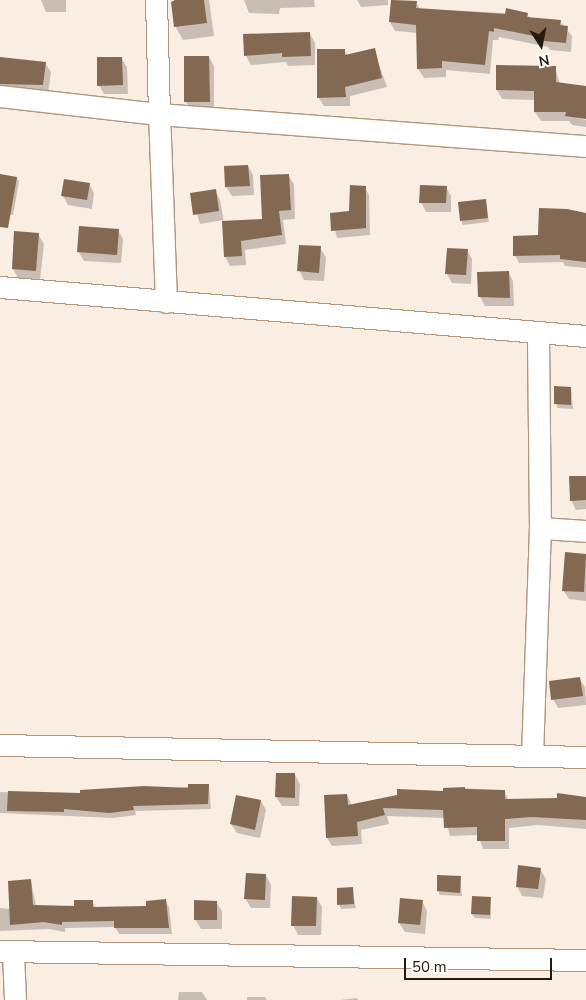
<!DOCTYPE html>
<style>
body{margin:0}
#map{position:relative;width:586px;height:1000px;overflow:hidden;background:#faeee3;font-family:"Nunito Sans",sans-serif}
div>[style]{position:absolute}
[style*='--x']{left:calc(var(--x)*1px);top:calc(var(--y)*1px);width:calc(var(--w)*1px);rotate:calc(var(--a)*1deg)}
.shadow>*{inset:0;background:#0003}
.building>*{inset:0;background:#836951}
.roads{filter:drop-shadow(1px 0 #b2957d) drop-shadow(-1px 0 #b2957d) drop-shadow(0 1px #b2957d) drop-shadow(0 -1px #b2957d)}
.minor>*{height:21px;margin:-10.5px;padding:0 10.5px;transform-origin:10.5px;border-radius:10.5px;background:#fff}
span{translate:-50% -50%;white-space:nowrap;text-align:center;line-height:1.15;-webkit-text-stroke:4.5px #fff;paint-order:stroke}
.north{position:absolute;left:516px;top:20px;width:50px;height:50px;-webkit-text-stroke:4px #fff;paint-order:stroke;rotate:169deg;font-size:14px;font-weight:700;line-height:20px;text-align:center;color:#23190f}
.north::after{content:'';display:block;margin:auto;width:18px;height:22px;background:#23190f;clip-path:polygon(50% 0,100% 100%,50% 72%,0 100%)}
.scale{position:absolute;left:404px;top:958px;width:148px;height:22px;box-sizing:border-box;border:2px solid #23190f;border-top:0;padding-left:6px;font-size:15px;line-height:18px;white-space:nowrap;color:#23190f;-webkit-text-stroke:4px #fff;paint-order:stroke}
</style>
<div id="map">
<div class="shadow">
<i style="clip-path:polygon(41px 0,66px 0,66px 12px,46px 12px)"></i>
<i style="clip-path:polygon(177px 0,209px 0,214px 36px,183px 40px,175px 26px)"></i>
<i style="clip-path:polygon(244px 0,314px 0,315px 7px,280px 8px,279px 14px,249px 13px)"></i>
<i style="clip-path:polygon(357px 0,388px 0,388px 5px,361px 7px)"></i>
<i style="clip-path:polygon(392px 0,416px 2px,420px 9px,527px 14px,530px 19px,560px 21px,572px 36px,571px 52px,550px 50px,548px 47px,499px 37px,498px 40px,493px 40px,490px 74px,446px 70px,446px 77px,424px 78px,418px 69px,418px 33px,395px 31px,390px 22px)"></i>
<i style="clip-path:polygon(310px 34px,315px 43px,315px 65px,288px 66px,286px 62px,251px 65px,246px 56px)"></i>
<i style="clip-path:polygon(344px 50px,348px 56px,374px 50px,387px 87px,350px 96px,350px 106px,324px 106px,318px 97px)"></i>
<i style="clip-path:polygon(209px 57px,214px 66px,214px 110px,191px 111px,186px 102px)"></i>
<i style="clip-path:polygon(0 58px,45px 63px,51px 72px,48px 94px,0 94px)"></i>
<i style="clip-path:polygon(121px 58px,127px 67px,128px 94px,104px 94px,99px 85px)"></i>
<i style="clip-path:polygon(497px 66px,555px 67px,560px 84px,586px 87px,586px 118px,567px 115px,586px 120px,586px 127px,572px 125px,569px 121px,541px 121px,535px 112px,535px 100px,502px 99px,497px 90px)"></i>
<i style="clip-path:polygon(248px 166px,253px 175px,254px 195px,232px 196px,226px 187px)"></i>
<i style="clip-path:polygon(0 175px,17px 178px,19px 182px,13px 215px,0 214px)"></i>
<i style="clip-path:polygon(288px 175px,294px 184px,295px 219px,283px 220px,286px 244px,245px 250px,246px 265px,230px 266px,225px 256px,223px 220px,200px 224px,191px 194px,215px 190px,220px 200px,224px 222px,263px 220px)"></i>
<i style="clip-path:polygon(89px 184px,94px 193px,92px 209px,68px 205px,63px 196px)"></i>
<i style="clip-path:polygon(446px 187px,451px 196px,451px 212px,426px 212px,421px 202px)"></i>
<i style="clip-path:polygon(365px 188px,369px 195px,370px 235px,337px 238px,331px 214px,350px 212px)"></i>
<i style="clip-path:polygon(485px 201px,489px 222px,463px 225px,461px 220px)"></i>
<i style="clip-path:polygon(586px 215px,586px 268px,565px 266px,563px 262px,519px 263px,515px 255px,539px 237px)"></i>
<i style="clip-path:polygon(118px 230px,123px 239px,121px 263px,84px 261px,78px 251px)"></i>
<i style="clip-path:polygon(16px 232px,38px 234px,44px 244px,40px 280px,18px 278px,13px 269px)"></i>
<i style="clip-path:polygon(320px 248px,326px 257px,324px 281px,304px 280px,299px 270px)"></i>
<i style="clip-path:polygon(467px 250px,472px 259px,471px 284px,452px 283px,447px 274px)"></i>
<i style="clip-path:polygon(508px 272px,513px 281px,514px 306px,485px 306px,480px 297px,478px 273px)"></i>
<i style="clip-path:polygon(556px 387px,571px 388px,573px 409px,557px 408px)"></i>
<i style="clip-path:polygon(586px 477px,586px 509px,576px 510px,571px 500px)"></i>
<i style="clip-path:polygon(566px 554px,586px 555px,586px 601px,569px 599px,563px 590px)"></i>
<i style="clip-path:polygon(579px 678px,585px 687px,586px 705px,558px 708px,553px 699px)"></i>
<i style="clip-path:polygon(295px 775px,300px 784px,299px 806px,282px 806px,276px 797px)"></i>
<i style="clip-path:polygon(209px 786px,211px 809px,135px 811px,136px 815px,113px 818px,0 813px,0 792px,81px 794px,81px 791px)"></i>
<i style="clip-path:polygon(464px 788px,504px 791px,509px 800px,586px 798px,586px 829px,538px 825px,509px 828px,509px 849px,483px 849px,478px 835px,450px 836px,445px 818px,387px 816px,389px 824px,361px 830px,362px 844px,332px 846px,327px 838px,347px 795px,352px 806px)"></i>
<i style="clip-path:polygon(261px 801px,266px 810px,260px 838px,237px 833px,231px 824px)"></i>
<i style="clip-path:polygon(540px 869px,546px 879px,543px 898px,522px 896px,517px 886px)"></i>
<i style="clip-path:polygon(266px 875px,271px 885px,270px 908px,251px 908px,245px 898px)"></i>
<i style="clip-path:polygon(460px 878px,462px 896px,440px 895px,438px 891px)"></i>
<i style="clip-path:polygon(31px 881px,36px 906px,75px 908px,92px 901px,96px 908px,148px 908px,165px 900px,169px 907px,172px 934px,119px 934px,115px 927px,65px 928px,65px 932px,49px 929px,0 931px,0 908px,11px 909px)"></i>
<i style="clip-path:polygon(352px 888px,356px 908px,341px 909px,339px 904px)"></i>
<i style="clip-path:polygon(317px 898px,322px 907px,321px 935px,298px 935px,293px 925px)"></i>
<i style="clip-path:polygon(490px 898px,491px 919px,475px 918px,472px 914px)"></i>
<i style="clip-path:polygon(422px 901px,427px 911px,425px 934px,405px 932px,399px 923px)"></i>
<i style="clip-path:polygon(216px 902px,222px 911px,222px 929px,201px 929px,195px 919px)"></i>
<i style="clip-path:polygon(179px 992px,202px 992px,207px 1000px,178px 1000px)"></i>
<i style="clip-path:polygon(247px 997px,265px 997px,267px 1000px,247px 1000px)"></i>
<i style="clip-path:polygon(357px 998px,358px 1000px,340px 1000px)"></i>
</div>
<div class="building">
<i style="clip-path:polygon(175px 0,204px 0,207px 23px,174px 27px,171px 2px)"></i>
<i style="clip-path:polygon(391px 0,417px 1px,416px 8px,505px 14px,506px 8px,528px 13px,527px 17px,561px 20px,560px 25px,568px 26px,566px 43px,544px 41px,544px 38px,494px 28px,494px 32px,489px 31px,485px 65px,442px 61px,442px 68px,417px 69px,416px 25px,389px 22px)"></i>
<i style="clip-path:polygon(310px 32px,311px 56px,282px 57px,282px 53px,244px 56px,243px 34px)"></i>
<i style="clip-path:polygon(375px 48px,382px 78px,345px 87px,346px 97px,317px 98px,317px 49px,345px 49px,345px 55px)"></i>
<i style="clip-path:polygon(184px 56px,209px 56px,210px 102px,184px 102px)"></i>
<i style="clip-path:polygon(0 57px,46px 62px,43px 85px,0 84px)"></i>
<i style="clip-path:polygon(97px 57px,122px 57px,123px 85px,97px 86px)"></i>
<i style="clip-path:polygon(496px 65px,556px 66px,556px 82px,586px 86px,586px 119px,565px 116px,566px 112px,534px 112px,534px 91px,496px 90px)"></i>
<i style="clip-path:polygon(248px 165px,250px 186px,225px 187px,224px 166px)"></i>
<i style="clip-path:polygon(0 174px,17px 177px,8px 228px,0 227px)"></i>
<i style="clip-path:polygon(289px 174px,291px 210px,279px 211px,282px 235px,241px 241px,242px 256px,224px 257px,222px 221px,262px 219px,260px 175px)"></i>
<i style="clip-path:polygon(64px 179px,90px 183px,87px 200px,61px 196px)"></i>
<i style="clip-path:polygon(350px 185px,366px 186px,366px 228px,331px 231px,330px 213px,349px 211px)"></i>
<i style="clip-path:polygon(420px 185px,447px 186px,446px 203px,419px 203px)"></i>
<i style="clip-path:polygon(216px 189px,219px 211px,193px 215px,190px 193px)"></i>
<i style="clip-path:polygon(486px 199px,488px 218px,460px 221px,458px 202px)"></i>
<i style="clip-path:polygon(539px 208px,567px 209px,586px 213px,586px 262px,560px 259px,560px 255px,513px 256px,513px 236px,538px 235px)"></i>
<i style="clip-path:polygon(79px 226px,119px 229px,117px 255px,77px 252px)"></i>
<i style="clip-path:polygon(14px 231px,39px 233px,36px 271px,12px 269px)"></i>
<i style="clip-path:polygon(299px 245px,321px 246px,319px 273px,297px 271px)"></i>
<i style="clip-path:polygon(447px 248px,468px 249px,466px 275px,445px 274px)"></i>
<i style="clip-path:polygon(509px 271px,510px 298px,478px 297px,477px 272px)"></i>
<i style="clip-path:polygon(554px 386px,571px 387px,571px 405px,554px 404px)"></i>
<i style="clip-path:polygon(569px 476px,586px 476px,586px 500px,570px 501px)"></i>
<i style="clip-path:polygon(565px 552px,586px 554px,584px 592px,562px 591px)"></i>
<i style="clip-path:polygon(580px 677px,583px 696px,551px 700px,549px 681px)"></i>
<i style="clip-path:polygon(276px 773px,295px 773px,295px 798px,275px 797px)"></i>
<i style="clip-path:polygon(188px 784px,209px 784px,208px 804px,133px 806px,134px 810px,109px 813px,64px 809px,64px 812px,7px 811px,8px 791px,80px 793px,80px 790px,144px 786px,188px 788px)"></i>
<i style="clip-path:polygon(465px 787px,465px 789px,505px 790px,505px 799px,557px 798px,557px 793px,586px 797px,586px 820px,532px 817px,505px 819px,505px 841px,477px 841px,477px 827px,444px 828px,443px 810px,383px 808px,385px 815px,357px 822px,358px 836px,326px 838px,324px 795px,347px 794px,348px 805px,397px 795px,397px 789px,443px 791px,443px 788px)"></i>
<i style="clip-path:polygon(236px 795px,261px 800px,255px 830px,230px 824px)"></i>
<i style="clip-path:polygon(518px 865px,541px 868px,538px 889px,516px 887px)"></i>
<i style="clip-path:polygon(246px 873px,266px 874px,265px 900px,244px 899px)"></i>
<i style="clip-path:polygon(437px 875px,461px 876px,460px 893px,437px 891px)"></i>
<i style="clip-path:polygon(31px 879px,33px 905px,74px 906px,74px 900px,93px 900px,93px 907px,146px 906px,146px 901px,166px 899px,169px 928px,114px 928px,114px 921px,62px 922px,62px 925px,44px 922px,10px 925px,8px 881px)"></i>
<i style="clip-path:polygon(353px 887px,354px 904px,337px 905px,337px 888px)"></i>
<i style="clip-path:polygon(292px 896px,317px 897px,316px 926px,291px 926px)"></i>
<i style="clip-path:polygon(472px 896px,491px 897px,490px 915px,471px 914px)"></i>
<i style="clip-path:polygon(400px 898px,423px 900px,420px 925px,398px 923px)"></i>
<i style="clip-path:polygon(194px 900px,217px 901px,217px 920px,194px 920px)"></i>
</div>
<div class="roads">
<div class="minor">
<i style="--x:0;--y:96;--w:160;--a:6.5"></i>
<i style="--x:159;--y:114;--w:114;--a:-91.5"></i>
<i style="--x:0;--y:287;--w:588;--a:4.78"></i>
<i style="--x:166;--y:302;--w:188;--a:-92.1"></i>
<i style="--x:159;--y:114;--w:428;--a:4.3"></i>
<i style="--x:540;--y:528;--w:46;--a:3.7"></i>
<i style="--x:0;--y:745;--w:586;--a:1.17"></i>
<i style="--x:532;--y:756;--w:228;--a:-88"></i>
<i style="--x:540;--y:528;--w:195;--a:-90.6"></i>
<i style="--x:0;--y:951;--w:586;--a:0.88"></i>
<i style="--x:13;--y:952;--w:48;--a:87.6"></i>
</div>
</div>
<div class="north">N</div>
<div class="scale">50 m</div>
</div>
